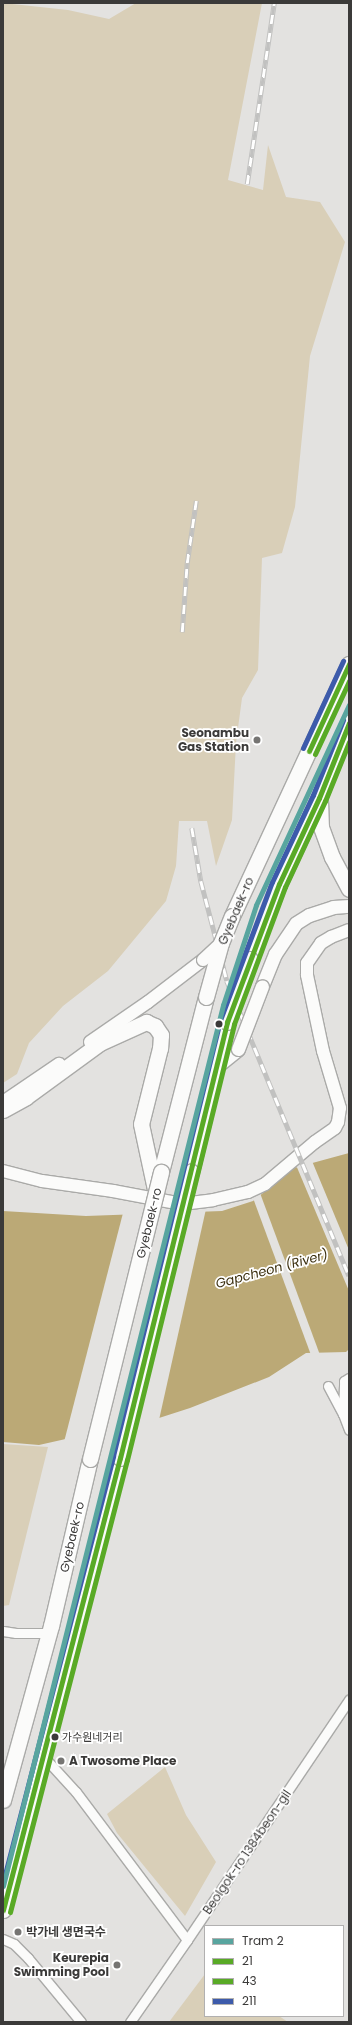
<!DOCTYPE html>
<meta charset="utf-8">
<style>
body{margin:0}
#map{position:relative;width:352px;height:2025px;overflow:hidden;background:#e3e2e0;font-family:Poppins,"Noto Sans KR",sans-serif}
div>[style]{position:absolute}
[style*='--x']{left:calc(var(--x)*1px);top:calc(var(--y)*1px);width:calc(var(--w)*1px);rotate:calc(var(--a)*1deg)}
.green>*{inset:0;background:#d9cfb8}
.water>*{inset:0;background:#bba976}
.pier>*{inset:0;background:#e3e2e0}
.roads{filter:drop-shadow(1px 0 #aaaaa8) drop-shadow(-1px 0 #aaaaa8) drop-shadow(0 1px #aaaaa8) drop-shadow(0 -1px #aaaaa8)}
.minor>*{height:9px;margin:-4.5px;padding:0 4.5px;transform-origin:4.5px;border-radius:4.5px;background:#fbfbfa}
.tertiary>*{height:12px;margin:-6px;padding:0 6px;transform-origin:6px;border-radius:6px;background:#fbfbfa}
.secondary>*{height:13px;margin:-6.5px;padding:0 6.5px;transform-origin:6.5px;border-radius:6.5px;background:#fbfbfa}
.primary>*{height:15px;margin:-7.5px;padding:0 7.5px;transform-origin:7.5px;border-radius:7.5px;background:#fbfbfa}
.rail>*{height:4.5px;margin-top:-2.25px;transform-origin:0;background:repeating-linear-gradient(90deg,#fff 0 9px,#c1c1c0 0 18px);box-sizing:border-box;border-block:1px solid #c1c1c0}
.bridges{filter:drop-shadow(1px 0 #aaaaa8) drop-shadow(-1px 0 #aaaaa8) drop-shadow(0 1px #aaaaa8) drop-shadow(0 -1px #aaaaa8)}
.tertiary-bridge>*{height:12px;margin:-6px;padding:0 6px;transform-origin:6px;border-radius:6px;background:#fbfbfa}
.secondary-bridge>*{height:13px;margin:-6.5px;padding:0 6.5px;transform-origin:6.5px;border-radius:6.5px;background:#fbfbfa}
.primary-bridge>*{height:15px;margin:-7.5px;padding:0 7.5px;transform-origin:7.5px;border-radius:7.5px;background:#fbfbfa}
.bus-1>*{height:5px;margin:-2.5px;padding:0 2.5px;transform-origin:2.5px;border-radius:2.5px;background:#59aa26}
.bus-2>*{height:5px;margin:-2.5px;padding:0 2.5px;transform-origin:2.5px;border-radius:2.5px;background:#59aa26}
.bus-3>*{height:5px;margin:-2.5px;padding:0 2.5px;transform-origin:2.5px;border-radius:2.5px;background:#3d5bab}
.tram-1>*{height:5px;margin:-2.5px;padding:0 2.5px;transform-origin:2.5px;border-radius:2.5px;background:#58a59f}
.dots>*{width:11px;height:11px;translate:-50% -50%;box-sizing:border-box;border:2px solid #fff;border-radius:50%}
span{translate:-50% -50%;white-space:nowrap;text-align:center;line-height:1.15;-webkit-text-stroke:3.5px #fff;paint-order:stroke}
.bus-label{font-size:11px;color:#3b3a39}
.left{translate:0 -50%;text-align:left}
.poi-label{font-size:12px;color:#3b3a39;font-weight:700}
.right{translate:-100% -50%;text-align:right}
.street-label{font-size:12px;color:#3b3a39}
.water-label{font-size:13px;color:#3d3111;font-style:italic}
.frame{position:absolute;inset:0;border:4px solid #3b3a39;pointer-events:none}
.legend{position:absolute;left:204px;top:1925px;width:140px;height:92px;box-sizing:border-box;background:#fff;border:1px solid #b1b0b0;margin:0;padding:5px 7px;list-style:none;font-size:12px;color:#3b3a39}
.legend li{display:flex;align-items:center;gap:8px;height:20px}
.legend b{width:20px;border:1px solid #b1b0b0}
</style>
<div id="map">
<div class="green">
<i style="clip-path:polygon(3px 3px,68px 10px,109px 19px,136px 3px,262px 3px,228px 180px,263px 190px,268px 145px,286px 197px,320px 202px,345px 242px,310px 356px,295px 507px,282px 553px,262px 558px,258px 670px,242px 698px,236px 743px,232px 820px,216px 866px,207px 821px,179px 821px,176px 866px,166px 901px,108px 971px,63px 1006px,29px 1043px,17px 1074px,3px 1083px)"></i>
<i style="clip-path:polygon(3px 1444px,48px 1447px,9px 1605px,3px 1606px)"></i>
<i style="clip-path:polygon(165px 1767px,186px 1815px,216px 1862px,185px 1916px,117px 1833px,107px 1814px)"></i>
<i style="clip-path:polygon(205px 1974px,205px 2016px,279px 2016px,288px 2022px,169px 2022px)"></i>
</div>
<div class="water">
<i style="clip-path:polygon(349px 1153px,349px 1349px,346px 1352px,306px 1353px,269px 1377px,190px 1408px,159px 1418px,39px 1445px,3px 1442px,3px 1211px,86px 1216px,222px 1211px,253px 1201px,294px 1168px)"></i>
</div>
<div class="pier">
<i style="clip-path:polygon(312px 1161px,349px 1250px,349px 1291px,296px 1165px)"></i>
<i style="clip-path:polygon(260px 1193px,320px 1355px,311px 1355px,253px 1198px)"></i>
<i style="clip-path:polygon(206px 1209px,159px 1420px,64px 1442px,123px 1213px)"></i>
</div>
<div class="roads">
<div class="minor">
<i style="--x:328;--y:1386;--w:32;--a:62"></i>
<i style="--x:343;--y:1414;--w:17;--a:69"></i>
<i style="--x:343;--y:1414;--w:33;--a:-88"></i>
<i style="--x:344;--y:1381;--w:6;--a:-31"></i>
<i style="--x:3;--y:1631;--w:13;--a:9"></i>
<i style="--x:16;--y:1633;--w:33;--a:0"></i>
<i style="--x:44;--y:1757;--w:47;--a:47.6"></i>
<i style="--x:76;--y:1792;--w:185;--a:53.1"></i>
<i style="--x:3;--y:1939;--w:12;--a:24"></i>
<i style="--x:14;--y:1944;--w:20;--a:45"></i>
<i style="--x:28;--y:1958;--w:83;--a:50.4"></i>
<i style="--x:130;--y:2022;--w:100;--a:-55.2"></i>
<i style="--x:187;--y:1940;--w:290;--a:-56"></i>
</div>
<div class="tertiary">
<i style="--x:90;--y:1042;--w:70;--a:-34.6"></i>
<i style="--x:148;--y:1002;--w:69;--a:-37.4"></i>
<i style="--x:3;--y:1102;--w:68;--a:-34.2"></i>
<i style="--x:3;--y:1171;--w:40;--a:14.4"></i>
<i style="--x:42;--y:1181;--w:72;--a:8"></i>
<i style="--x:113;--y:1191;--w:70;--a:10.7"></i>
<i style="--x:182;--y:1204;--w:31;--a:-7"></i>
<i style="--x:213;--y:1200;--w:36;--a:-13"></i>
<i style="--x:248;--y:1192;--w:19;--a:-25"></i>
<i style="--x:265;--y:1184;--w:65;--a:-40"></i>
<i style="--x:315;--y:1142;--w:24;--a:-35"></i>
<i style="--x:335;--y:1128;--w:7;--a:-63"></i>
<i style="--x:338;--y:1122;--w:14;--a:-82"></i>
<i style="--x:340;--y:1108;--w:59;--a:-106.6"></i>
<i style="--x:323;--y:1051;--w:78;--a:-101.9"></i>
<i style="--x:307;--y:975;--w:12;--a:-90"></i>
<i style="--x:307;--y:963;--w:24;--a:-55"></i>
<i style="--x:321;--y:943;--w:12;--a:-31"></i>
<i style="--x:331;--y:937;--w:19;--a:-21"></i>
</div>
<div class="secondary">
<i style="--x:262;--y:986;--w:35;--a:-68"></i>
<i style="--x:275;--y:954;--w:37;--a:-56"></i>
<i style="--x:296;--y:923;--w:15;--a:-32"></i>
<i style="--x:309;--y:915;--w:25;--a:-18"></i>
<i style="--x:333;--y:907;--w:16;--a:-4"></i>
<i style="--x:216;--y:1067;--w:28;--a:-39"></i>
</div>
<div class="primary">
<i style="--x:320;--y:800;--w:27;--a:88"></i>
<i style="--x:321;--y:827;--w:32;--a:70"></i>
<i style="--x:332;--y:857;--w:36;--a:62"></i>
<i style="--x:232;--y:916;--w:278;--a:-65.1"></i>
<i style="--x:250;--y:959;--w:80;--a:-68.9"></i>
<i style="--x:279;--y:884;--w:95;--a:-65.1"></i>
<i style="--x:319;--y:798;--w:81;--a:-68.2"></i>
<i style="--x:3;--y:1110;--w:26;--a:-29"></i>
<i style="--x:26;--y:1097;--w:92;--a:-36.1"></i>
<i style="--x:100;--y:1043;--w:51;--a:-24.5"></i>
<i style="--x:146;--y:1022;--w:10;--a:24"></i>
<i style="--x:155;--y:1026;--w:11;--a:56"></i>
<i style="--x:161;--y:1035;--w:13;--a:94"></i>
<i style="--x:160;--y:1048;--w:78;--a:104"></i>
<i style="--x:141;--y:1124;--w:72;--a:77.9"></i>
<i style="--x:161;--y:1172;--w:181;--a:-75.6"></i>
<i style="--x:191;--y:1172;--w:154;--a:-76.5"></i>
<i style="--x:3;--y:1800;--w:180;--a:-74.6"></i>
<i style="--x:51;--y:1626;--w:171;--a:-76.9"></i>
<i style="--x:3;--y:1910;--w:467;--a:-75.5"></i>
</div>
</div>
<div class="rail">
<i style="--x:247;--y:184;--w:183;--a:-81.5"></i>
<i style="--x:182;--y:632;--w:69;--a:-85.9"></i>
<i style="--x:187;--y:563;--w:63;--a:-81.7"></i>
<i style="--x:192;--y:828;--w:54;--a:80.4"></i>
<i style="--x:201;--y:881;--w:103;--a:75.4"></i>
<i style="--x:227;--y:981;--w:319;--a:67.5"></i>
</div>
<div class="bridges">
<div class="tertiary-bridge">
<i style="--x:203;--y:960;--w:25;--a:-43"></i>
</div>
<div class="secondary-bridge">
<i style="--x:238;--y:1049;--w:67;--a:-69.1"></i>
</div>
<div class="primary-bridge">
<i style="--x:206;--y:997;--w:56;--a:-74.5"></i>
<i style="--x:221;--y:943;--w:29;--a:-68"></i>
<i style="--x:227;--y:1022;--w:67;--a:-69.9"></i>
<i style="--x:120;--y:1458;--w:295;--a:-76.1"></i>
<i style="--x:90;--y:1459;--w:296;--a:-76.1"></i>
</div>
</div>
<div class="bus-1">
<i style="--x:309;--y:751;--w:96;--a:-65.3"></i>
<i style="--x:3;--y:1910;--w:467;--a:-75.5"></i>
<i style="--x:120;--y:1458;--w:449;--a:-76.2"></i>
<i style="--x:227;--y:1022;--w:147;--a:-69.4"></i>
<i style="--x:279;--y:884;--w:95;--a:-65.1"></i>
<i style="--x:319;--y:798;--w:81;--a:-68.2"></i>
</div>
<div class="bus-2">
<i style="--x:315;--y:754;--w:81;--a:-65"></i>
<i style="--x:10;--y:1912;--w:467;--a:-75.5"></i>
<i style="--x:127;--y:1460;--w:449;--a:-76.2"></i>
<i style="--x:234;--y:1024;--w:146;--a:-69.6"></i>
<i style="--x:285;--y:887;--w:95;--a:-65.1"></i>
<i style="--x:325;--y:801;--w:64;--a:-67.9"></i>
</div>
<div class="bus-3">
<i style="--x:303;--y:748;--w:96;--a:-65.3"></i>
<i style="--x:3;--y:1882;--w:440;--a:-75.5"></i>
<i style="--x:113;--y:1456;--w:449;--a:-76.2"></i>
<i style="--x:220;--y:1020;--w:147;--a:-69.4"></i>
<i style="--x:272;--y:882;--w:96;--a:-64.8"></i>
<i style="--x:313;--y:795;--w:81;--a:-68.2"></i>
</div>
<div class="tram-1">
<i style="--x:3;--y:1886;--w:908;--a:-75.98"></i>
<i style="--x:223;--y:1005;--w:105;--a:-71.7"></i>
<i style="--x:256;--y:905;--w:221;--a:-65.1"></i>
</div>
<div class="dots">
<i style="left:257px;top:740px;background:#767573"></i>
<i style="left:219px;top:1024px;background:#3b3a39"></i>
<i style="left:55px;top:1737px;background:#3b3a39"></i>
<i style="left:61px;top:1761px;background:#767573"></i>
<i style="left:18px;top:1932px;background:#767573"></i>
<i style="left:117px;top:1965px;background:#767573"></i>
</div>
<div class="bus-label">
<span class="left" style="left:62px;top:1737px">가수원네거리</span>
</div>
<div class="poi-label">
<span class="right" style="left:249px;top:740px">Seonambu<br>Gas Station</span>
<span class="left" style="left:69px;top:1761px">A Twosome Place</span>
<span class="left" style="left:26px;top:1932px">박가네 생면국수</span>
<span class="right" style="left:109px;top:1965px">Keurepia<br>Swimming Pool</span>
</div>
<div class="street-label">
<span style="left:236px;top:911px;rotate:-67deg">Gyebaek-ro</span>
<span style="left:149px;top:1223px;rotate:-76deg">Gyebaek-ro</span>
<span style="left:72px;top:1537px;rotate:-77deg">Gyebaek-ro</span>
<span style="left:247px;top:1852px;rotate:-56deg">Beolgok-ro 1384beon-gil</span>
</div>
<div class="water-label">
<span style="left:272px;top:1270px;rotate:-15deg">Gapcheon (River)</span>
</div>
<div class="frame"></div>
<ul class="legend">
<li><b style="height:5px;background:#58a59f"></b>Tram 2</li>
<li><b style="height:5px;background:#59aa26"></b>21</li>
<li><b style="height:5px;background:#59aa26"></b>43</li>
<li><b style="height:5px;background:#3d5bab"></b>211</li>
</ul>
</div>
